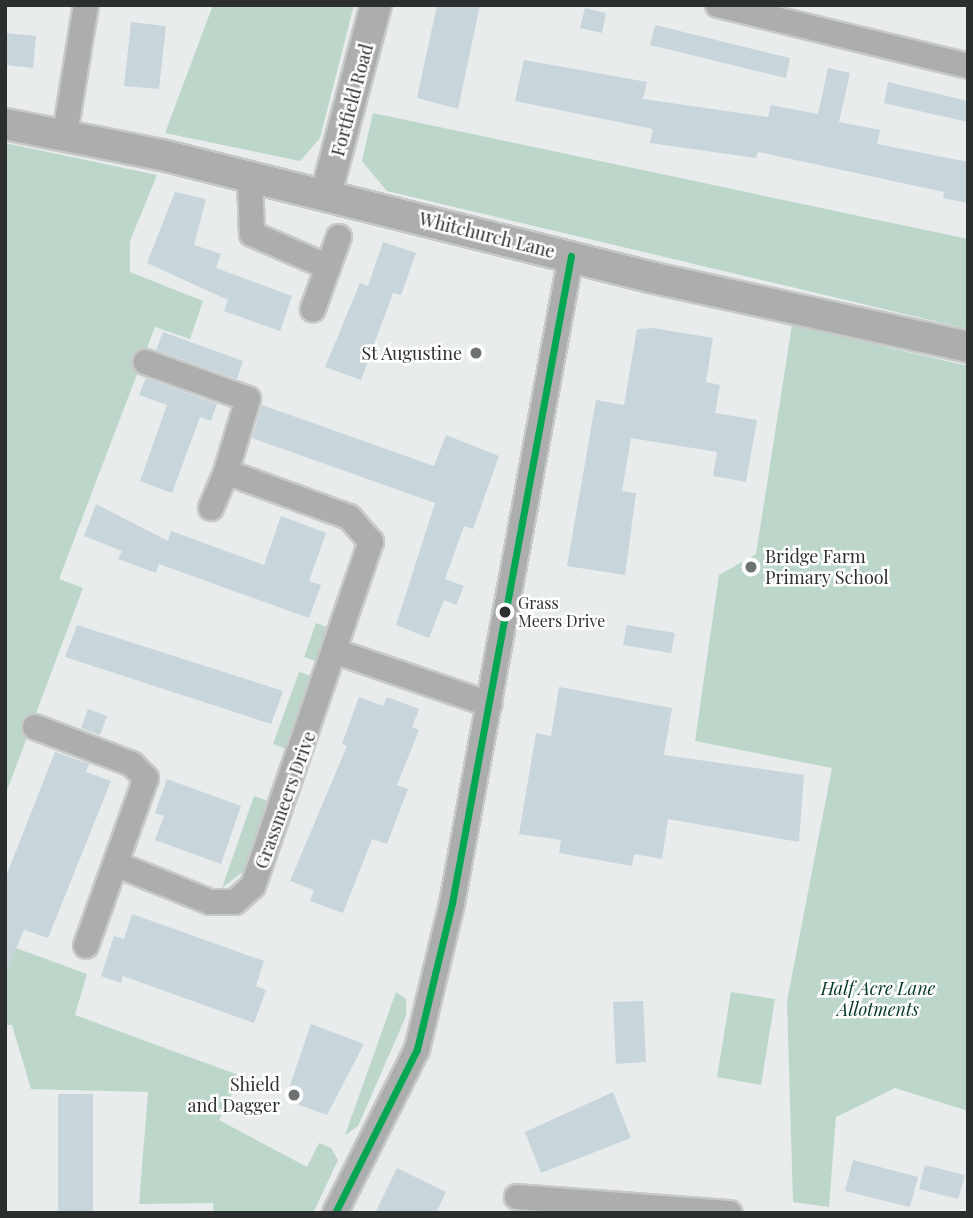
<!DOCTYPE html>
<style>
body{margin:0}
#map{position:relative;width:973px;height:1218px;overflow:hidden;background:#e8ecec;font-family:"Playfair Display",serif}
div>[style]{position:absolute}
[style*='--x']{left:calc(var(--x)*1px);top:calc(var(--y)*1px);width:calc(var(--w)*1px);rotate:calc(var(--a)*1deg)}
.green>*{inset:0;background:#bcd7ca}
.building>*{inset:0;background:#c8d5db}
.roads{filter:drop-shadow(2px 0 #c7c9c9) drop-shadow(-2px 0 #c7c9c9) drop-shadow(0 2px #c7c9c9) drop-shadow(0 -2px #c7c9c9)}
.minor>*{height:24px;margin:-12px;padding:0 12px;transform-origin:12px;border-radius:12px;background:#acadad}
.tertiary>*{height:30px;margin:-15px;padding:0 15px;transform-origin:15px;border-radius:15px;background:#acadad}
.bus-1>*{height:7px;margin:-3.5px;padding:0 3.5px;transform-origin:3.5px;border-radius:3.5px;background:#00a651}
.dots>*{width:19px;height:19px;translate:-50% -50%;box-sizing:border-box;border:4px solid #fff;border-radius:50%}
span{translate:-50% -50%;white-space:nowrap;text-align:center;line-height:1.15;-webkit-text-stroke:5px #fff;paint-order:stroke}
.bus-label{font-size:16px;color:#2c2f2f}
.left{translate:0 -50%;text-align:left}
.street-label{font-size:18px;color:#2c2f2f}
.poi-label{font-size:18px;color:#2c2f2f}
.right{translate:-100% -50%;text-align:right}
.park-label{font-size:18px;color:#053826;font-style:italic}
.frame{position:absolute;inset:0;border:7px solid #2c2f2f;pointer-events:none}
</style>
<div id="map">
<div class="green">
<i style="clip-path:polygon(213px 5px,354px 5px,320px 138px,300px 161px,165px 133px)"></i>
<i style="clip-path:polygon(373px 113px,968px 239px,968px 329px,387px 191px,362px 161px)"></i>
<i style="clip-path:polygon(5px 143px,157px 175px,130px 241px,130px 272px,203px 301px,190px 339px,155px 327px,59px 579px,83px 588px,5px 796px)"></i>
<i style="clip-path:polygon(792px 325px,968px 366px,968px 1111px,895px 1088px,836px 1117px,829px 1207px,793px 1202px,787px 1001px,832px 768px,695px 741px,719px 575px,756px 554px)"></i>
<i style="clip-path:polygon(316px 623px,333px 629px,321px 663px,304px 657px)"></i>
<i style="clip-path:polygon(299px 672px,315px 677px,289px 750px,273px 744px)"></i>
<i style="clip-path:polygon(254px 796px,270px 802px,245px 870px,222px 888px)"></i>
<i style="clip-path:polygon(5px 944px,87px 974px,75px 1015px,241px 1076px,219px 1120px,307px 1167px,319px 1143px,331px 1148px,338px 1160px,313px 1213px,214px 1213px,213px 1203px,139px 1204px,148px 1092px,31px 1089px,12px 1025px,5px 1025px)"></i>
<i style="clip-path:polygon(396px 992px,406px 999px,406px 1016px,358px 1126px,345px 1135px)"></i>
<i style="clip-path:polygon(731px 992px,775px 999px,761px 1085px,717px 1077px)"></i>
</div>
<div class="building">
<i style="clip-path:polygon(437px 5px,480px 5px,458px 109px,417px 98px)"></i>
<i style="clip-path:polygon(585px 8px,606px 13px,602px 33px,580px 28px)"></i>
<i style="clip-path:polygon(131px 22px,166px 26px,159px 89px,124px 86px)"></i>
<i style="clip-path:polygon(655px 25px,790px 58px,786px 78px,650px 45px)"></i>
<i style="clip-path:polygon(5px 33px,36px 36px,33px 68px,5px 65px)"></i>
<i style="clip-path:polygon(524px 60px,647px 82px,643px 99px,768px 117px,771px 105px,818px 114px,828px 68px,850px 73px,839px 122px,880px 130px,877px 144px,968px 162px,968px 203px,943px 198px,944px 192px,758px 152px,756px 158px,650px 143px,653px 129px,515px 101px)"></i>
<i style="clip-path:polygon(888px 82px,968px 101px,968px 122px,884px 103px)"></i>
<i style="clip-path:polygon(175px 192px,206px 199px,194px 245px,221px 254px,216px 268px,292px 296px,280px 331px,224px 311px,228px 300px,147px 263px)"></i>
<i style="clip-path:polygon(383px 242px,416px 253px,401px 295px,393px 293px,361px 380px,325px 367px,360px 283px,368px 286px)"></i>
<i style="clip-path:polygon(653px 328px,713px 338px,706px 382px,720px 385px,715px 413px,757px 420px,746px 482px,713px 476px,717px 452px,631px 438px,622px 491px,636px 493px,625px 575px,567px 566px,596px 400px,624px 405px,637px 329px)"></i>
<i style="clip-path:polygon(163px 332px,243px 361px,237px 379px,156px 350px)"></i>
<i style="clip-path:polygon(146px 378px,217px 404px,211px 421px,200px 417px,172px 493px,140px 481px,167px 405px,139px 395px)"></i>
<i style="clip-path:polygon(262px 405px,434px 466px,446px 435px,499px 456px,473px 529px,464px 526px,445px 579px,464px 586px,456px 605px,444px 600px,429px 638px,396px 625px,435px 503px,252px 438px)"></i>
<i style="clip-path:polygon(96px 504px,168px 541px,171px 531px,264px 565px,281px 516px,326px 533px,309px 581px,321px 585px,309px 618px,159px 564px,156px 573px,118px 559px,122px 551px,84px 536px)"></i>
<i style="clip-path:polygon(77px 625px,283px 691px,271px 724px,65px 657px)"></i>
<i style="clip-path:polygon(627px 625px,675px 633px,671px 653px,623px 645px)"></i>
<i style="clip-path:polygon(559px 687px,672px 708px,664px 755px,804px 775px,799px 842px,668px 819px,662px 859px,634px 854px,632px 866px,559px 853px,561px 840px,519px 834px,536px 733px,551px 736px)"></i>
<i style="clip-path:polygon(359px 697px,383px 706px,387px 697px,419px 709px,412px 727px,419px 730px,397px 785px,408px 789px,387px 844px,372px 839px,343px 913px,310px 901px,314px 890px,290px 881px,347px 746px,342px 744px)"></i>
<i style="clip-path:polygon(88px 709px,107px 716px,100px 735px,81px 728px)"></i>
<i style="clip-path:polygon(55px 752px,89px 764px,86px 772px,111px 781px,48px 938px,24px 930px,5px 974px,5px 879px)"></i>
<i style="clip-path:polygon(167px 779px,241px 806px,221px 864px,155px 840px,164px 816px,155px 813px)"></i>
<i style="clip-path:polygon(132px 914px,264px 961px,256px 986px,266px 990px,254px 1023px,123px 976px,121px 983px,101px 976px,114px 936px,124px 939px)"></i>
<i style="clip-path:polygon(643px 1001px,646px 1062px,616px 1064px,613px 1002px)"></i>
<i style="clip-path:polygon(311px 1024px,364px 1044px,327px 1115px,285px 1100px)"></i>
<i style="clip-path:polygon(613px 1092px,631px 1138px,541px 1173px,525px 1132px)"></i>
<i style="clip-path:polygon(58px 1094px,93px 1094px,93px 1213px,58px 1213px)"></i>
<i style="clip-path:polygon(853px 1160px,918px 1177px,910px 1207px,845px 1191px)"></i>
<i style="clip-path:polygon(925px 1165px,965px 1175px,958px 1199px,919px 1189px)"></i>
<i style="clip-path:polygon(397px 1168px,446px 1192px,436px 1213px,375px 1213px)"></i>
</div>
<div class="roads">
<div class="minor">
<i style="--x:718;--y:5;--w:257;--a:13.7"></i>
<i style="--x:65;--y:134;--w:131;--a:-80.8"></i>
<i style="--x:250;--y:177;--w:57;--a:88"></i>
<i style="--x:252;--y:234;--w:83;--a:23.5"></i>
<i style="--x:328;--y:267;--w:45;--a:109.7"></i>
<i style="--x:328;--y:267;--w:32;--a:-70"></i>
<i style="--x:211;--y:508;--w:39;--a:-67"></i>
<i style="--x:337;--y:652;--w:161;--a:18.9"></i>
<i style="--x:35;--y:727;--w:104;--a:20.9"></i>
<i style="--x:132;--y:764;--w:20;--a:45"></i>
<i style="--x:146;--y:778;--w:178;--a:109.7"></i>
<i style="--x:118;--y:865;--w:99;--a:21.9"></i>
<i style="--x:210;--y:902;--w:25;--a:0"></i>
<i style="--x:235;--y:902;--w:24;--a:-42"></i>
<i style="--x:253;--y:886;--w:364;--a:-71.1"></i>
<i style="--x:371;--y:542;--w:33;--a:-131"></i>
<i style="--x:349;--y:517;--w:131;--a:-159.9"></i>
<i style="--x:226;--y:472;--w:76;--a:-73.2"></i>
<i style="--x:248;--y:399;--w:109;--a:-160.2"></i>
<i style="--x:517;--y:1197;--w:213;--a:4.3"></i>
<i style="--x:335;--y:1213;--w:183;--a:-63.4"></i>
<i style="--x:417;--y:1049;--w:150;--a:-76.5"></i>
<i style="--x:452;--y:903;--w:658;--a:-79.58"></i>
</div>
<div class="tertiary">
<i style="--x:5;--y:124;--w:160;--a:11.2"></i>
<i style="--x:162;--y:155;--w:503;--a:14.04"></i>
<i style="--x:650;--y:277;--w:326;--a:12.4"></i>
<i style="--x:326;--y:194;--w:196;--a:-75.2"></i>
</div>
</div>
<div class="bus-1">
<i style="--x:335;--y:1213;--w:183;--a:-63.4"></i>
<i style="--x:417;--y:1049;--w:150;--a:-76.5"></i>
<i style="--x:452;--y:903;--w:658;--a:-79.58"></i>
</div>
<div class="dots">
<i style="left:476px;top:353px;background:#6e7171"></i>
<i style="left:751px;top:567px;background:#6e7171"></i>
<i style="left:505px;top:612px;background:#2c2f2f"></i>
<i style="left:294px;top:1095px;background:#6e7171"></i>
</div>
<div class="bus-label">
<span class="left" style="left:518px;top:612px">Grass<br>Meers Drive</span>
</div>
<div class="street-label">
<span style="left:352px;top:100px;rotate:-75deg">Fortfield Road</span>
<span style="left:487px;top:235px;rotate:14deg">Whitchurch Lane</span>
<span style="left:285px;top:800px;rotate:-70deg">Grassmeers Drive</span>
</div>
<div class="poi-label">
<span class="right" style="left:462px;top:353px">St Augustine</span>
<span class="left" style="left:765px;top:567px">Bridge Farm<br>Primary School</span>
<span class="right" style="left:280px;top:1095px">Shield<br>and Dagger</span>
</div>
<div class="park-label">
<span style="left:878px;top:999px">Half Acre Lane<br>Allotments</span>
</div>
<div class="frame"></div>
</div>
